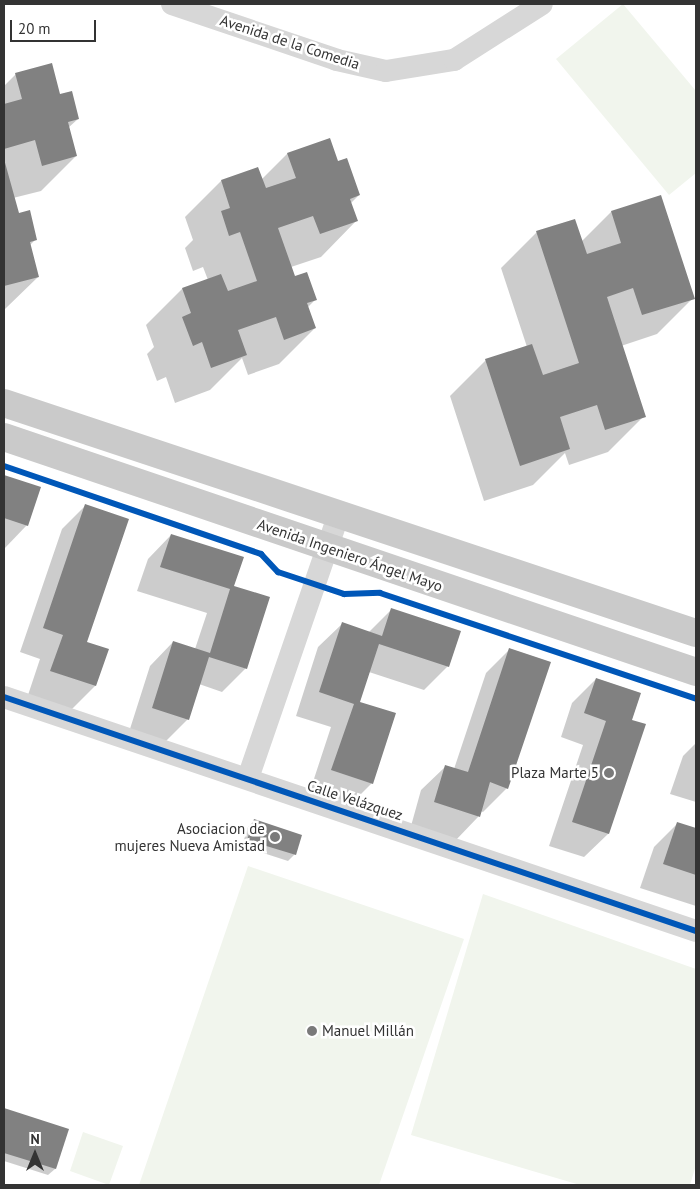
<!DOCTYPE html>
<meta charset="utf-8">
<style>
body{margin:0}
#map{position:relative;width:700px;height:1189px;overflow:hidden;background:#fff;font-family:"PT Sans",sans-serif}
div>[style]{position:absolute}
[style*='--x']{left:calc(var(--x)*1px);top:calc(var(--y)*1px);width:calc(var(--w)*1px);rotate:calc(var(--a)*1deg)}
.green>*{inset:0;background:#f1f5ed}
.shadow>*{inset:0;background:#0003}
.building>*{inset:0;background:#818181}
.street>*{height:22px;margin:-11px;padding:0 11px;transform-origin:11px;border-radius:11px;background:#d7d7d7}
.primary>*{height:28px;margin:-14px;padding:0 14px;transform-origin:14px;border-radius:14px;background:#cacaca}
.cycleway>*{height:6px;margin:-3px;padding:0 3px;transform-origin:3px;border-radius:3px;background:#0057b8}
.dots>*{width:14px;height:14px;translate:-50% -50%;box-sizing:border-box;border:2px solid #fff;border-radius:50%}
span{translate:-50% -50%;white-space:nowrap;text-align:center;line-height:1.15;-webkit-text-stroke:5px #fff;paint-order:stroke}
.street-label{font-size:15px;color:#333}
.poi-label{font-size:15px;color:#333}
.right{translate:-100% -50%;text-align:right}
.left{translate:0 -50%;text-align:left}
.frame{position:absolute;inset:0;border:5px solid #333;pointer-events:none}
.north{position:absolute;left:10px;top:1129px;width:50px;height:50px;-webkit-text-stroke:4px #fff;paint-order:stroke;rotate:0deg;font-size:14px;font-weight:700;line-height:20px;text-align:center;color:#333}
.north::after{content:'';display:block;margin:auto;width:18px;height:22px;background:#333;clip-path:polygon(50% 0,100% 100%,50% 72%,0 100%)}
.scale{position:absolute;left:10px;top:20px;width:86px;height:22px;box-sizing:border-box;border:2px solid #333;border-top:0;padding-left:6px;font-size:15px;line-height:18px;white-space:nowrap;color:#333;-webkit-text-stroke:4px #fff;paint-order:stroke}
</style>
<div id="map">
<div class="green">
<i style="clip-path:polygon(623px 4px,696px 91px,696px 173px,669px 195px,556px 59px)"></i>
<i style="clip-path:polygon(248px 866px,464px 939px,379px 1185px,139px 1185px)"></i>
<i style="clip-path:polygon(483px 894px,696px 969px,696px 1165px,690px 1185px,580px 1185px,411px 1135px)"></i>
<i style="clip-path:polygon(83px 1132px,123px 1146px,109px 1185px,70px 1171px)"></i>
</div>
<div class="shadow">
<i style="clip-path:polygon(16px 74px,59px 95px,78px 119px,68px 128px,76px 156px,41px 191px,13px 198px,18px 215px,36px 239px,29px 246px,38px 277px,4px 310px,4px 86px)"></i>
<i style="clip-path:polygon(329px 139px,337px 163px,359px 195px,350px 204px,357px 220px,321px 257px,291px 267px,294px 278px,315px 300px,307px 308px,315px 328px,279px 364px,248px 375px,242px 358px,210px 390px,175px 403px,166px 377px,157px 381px,147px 354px,154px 347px,146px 325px,182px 289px,208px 280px,203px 267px,193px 271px,185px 248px,193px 240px,185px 217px,221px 181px,257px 169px,261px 180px,287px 154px)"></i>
<i style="clip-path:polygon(660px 196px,693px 298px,657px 334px,621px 346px,644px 416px,608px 452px,569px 465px,565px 453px,533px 485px,484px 501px,450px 396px,486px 360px,527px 347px,501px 268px,537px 232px,581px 242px,611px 212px)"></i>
<i style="clip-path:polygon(4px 477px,40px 488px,27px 525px,4px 549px)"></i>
<i style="clip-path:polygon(86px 505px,85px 643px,107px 650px,95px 686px,71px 710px,28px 695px,40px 659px,20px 652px,62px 529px)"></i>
<i style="clip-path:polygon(171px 535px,233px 586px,246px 668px,222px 692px,199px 684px,188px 719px,164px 743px,129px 732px,150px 666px,173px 642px,195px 649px,207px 613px,137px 591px,148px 559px)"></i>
<i style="clip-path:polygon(391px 610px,448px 666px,424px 690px,369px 672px,359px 703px,372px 783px,348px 807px,309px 794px,331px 727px,296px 716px,318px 647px,342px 624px,369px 632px)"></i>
<i style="clip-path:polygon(510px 649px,507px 788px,483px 812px,480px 811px,478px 817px,455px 841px,411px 826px,421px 790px,445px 767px,454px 769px,486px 673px)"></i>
<i style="clip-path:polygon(596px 679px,631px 721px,644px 725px,608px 834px,584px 857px,549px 846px,583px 745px,561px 737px,572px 703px)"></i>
<i style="clip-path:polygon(696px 743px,696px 802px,670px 794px,683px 756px)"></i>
<i style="clip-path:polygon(254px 821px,295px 854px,288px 861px,242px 846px,248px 827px)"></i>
<i style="clip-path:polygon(678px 823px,696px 829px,696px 906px,640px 888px,654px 847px)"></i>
<i style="clip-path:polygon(4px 1109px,67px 1129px,55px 1169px,48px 1175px,4px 1161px)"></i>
</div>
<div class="building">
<i style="clip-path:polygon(52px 63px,60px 94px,72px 91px,79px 119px,68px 122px,77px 156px,42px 166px,35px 140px,4px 149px,4px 104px,22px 99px,15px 73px)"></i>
<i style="clip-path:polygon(330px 138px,338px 161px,347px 158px,360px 195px,350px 199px,358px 221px,320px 234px,313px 216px,278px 228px,295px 276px,307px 272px,317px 300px,307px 303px,316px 328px,284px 340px,276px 317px,238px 330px,247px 355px,211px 368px,202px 342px,193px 346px,182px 317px,191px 313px,182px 288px,221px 274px,228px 291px,257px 281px,240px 232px,229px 236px,221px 211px,230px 208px,221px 180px,258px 167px,266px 188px,296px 178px,287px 153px)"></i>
<i style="clip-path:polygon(4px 159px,19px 213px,30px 210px,37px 240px,30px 242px,39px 277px,4px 286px)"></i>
<i style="clip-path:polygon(661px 195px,695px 299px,642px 315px,633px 288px,607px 297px,646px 417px,605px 430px,597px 405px,560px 417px,570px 449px,520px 466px,485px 359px,532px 344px,543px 375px,579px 363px,536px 231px,575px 219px,587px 254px,621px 243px,611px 211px)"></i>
<i style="clip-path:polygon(4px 475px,41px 487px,28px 526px,4px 518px)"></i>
<i style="clip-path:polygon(85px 504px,129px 519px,87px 642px,109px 649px,96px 686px,50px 671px,63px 635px,43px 628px)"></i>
<i style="clip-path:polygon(171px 534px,244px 557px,234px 586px,270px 597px,247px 669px,209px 657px,189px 720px,152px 708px,173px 641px,210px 653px,230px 589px,160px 567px)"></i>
<i style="clip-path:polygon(391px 608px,461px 631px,449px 667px,379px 644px,360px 702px,396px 713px,373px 784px,331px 770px,354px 704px,319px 692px,342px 622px,382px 636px)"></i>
<i style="clip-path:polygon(509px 648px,551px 662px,508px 789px,490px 782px,480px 817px,434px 802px,445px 765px,468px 772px)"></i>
<i style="clip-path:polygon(596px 678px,641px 693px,632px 720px,646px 724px,609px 834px,572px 822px,606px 721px,584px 713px)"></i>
<i style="clip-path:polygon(254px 819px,302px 835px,296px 855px,247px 840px)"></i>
<i style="clip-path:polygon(677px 822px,696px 828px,696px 875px,663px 864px)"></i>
<i style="clip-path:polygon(4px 1108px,69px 1129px,56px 1169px,4px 1153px)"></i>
</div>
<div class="street">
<i style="--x:172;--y:4;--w:174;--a:18.7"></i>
<i style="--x:337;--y:60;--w:50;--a:12.7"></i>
<i style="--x:386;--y:71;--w:69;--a:-9.2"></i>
<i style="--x:454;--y:60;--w:104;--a:-32.5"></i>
<i style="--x:4;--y:697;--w:730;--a:18.68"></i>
<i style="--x:248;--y:778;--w:279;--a:-71"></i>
</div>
<div class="primary">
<i style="--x:4;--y:403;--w:729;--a:18.39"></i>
<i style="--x:4;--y:437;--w:731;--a:18.76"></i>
</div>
<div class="cycleway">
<i style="--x:4;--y:466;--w:272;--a:18.9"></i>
<i style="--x:261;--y:554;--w:25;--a:47"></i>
<i style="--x:278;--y:572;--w:70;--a:18.4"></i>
<i style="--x:344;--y:594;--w:36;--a:-2"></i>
<i style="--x:380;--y:593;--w:333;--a:18.5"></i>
<i style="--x:4;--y:697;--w:730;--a:18.68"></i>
</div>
<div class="dots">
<i style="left:609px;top:773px;background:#7a7a7a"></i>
<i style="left:275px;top:837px;background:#7a7a7a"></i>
<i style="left:312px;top:1031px;background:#7a7a7a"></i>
</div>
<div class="street-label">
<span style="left:290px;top:42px;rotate:18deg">Avenida de la Comedia</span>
<span style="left:350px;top:555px;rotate:19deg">Avenida Ingeniero Ángel Mayo</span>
<span style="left:355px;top:800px;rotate:18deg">Calle Velázquez</span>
</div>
<div class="poi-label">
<span class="right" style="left:599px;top:773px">Plaza Marte 5</span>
<span class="right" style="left:265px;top:837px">Asociacion de<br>mujeres Nueva Amistad</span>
<span class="left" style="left:322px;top:1031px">Manuel Millán</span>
</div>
<div class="frame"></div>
<div class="north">N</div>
<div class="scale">20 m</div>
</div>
